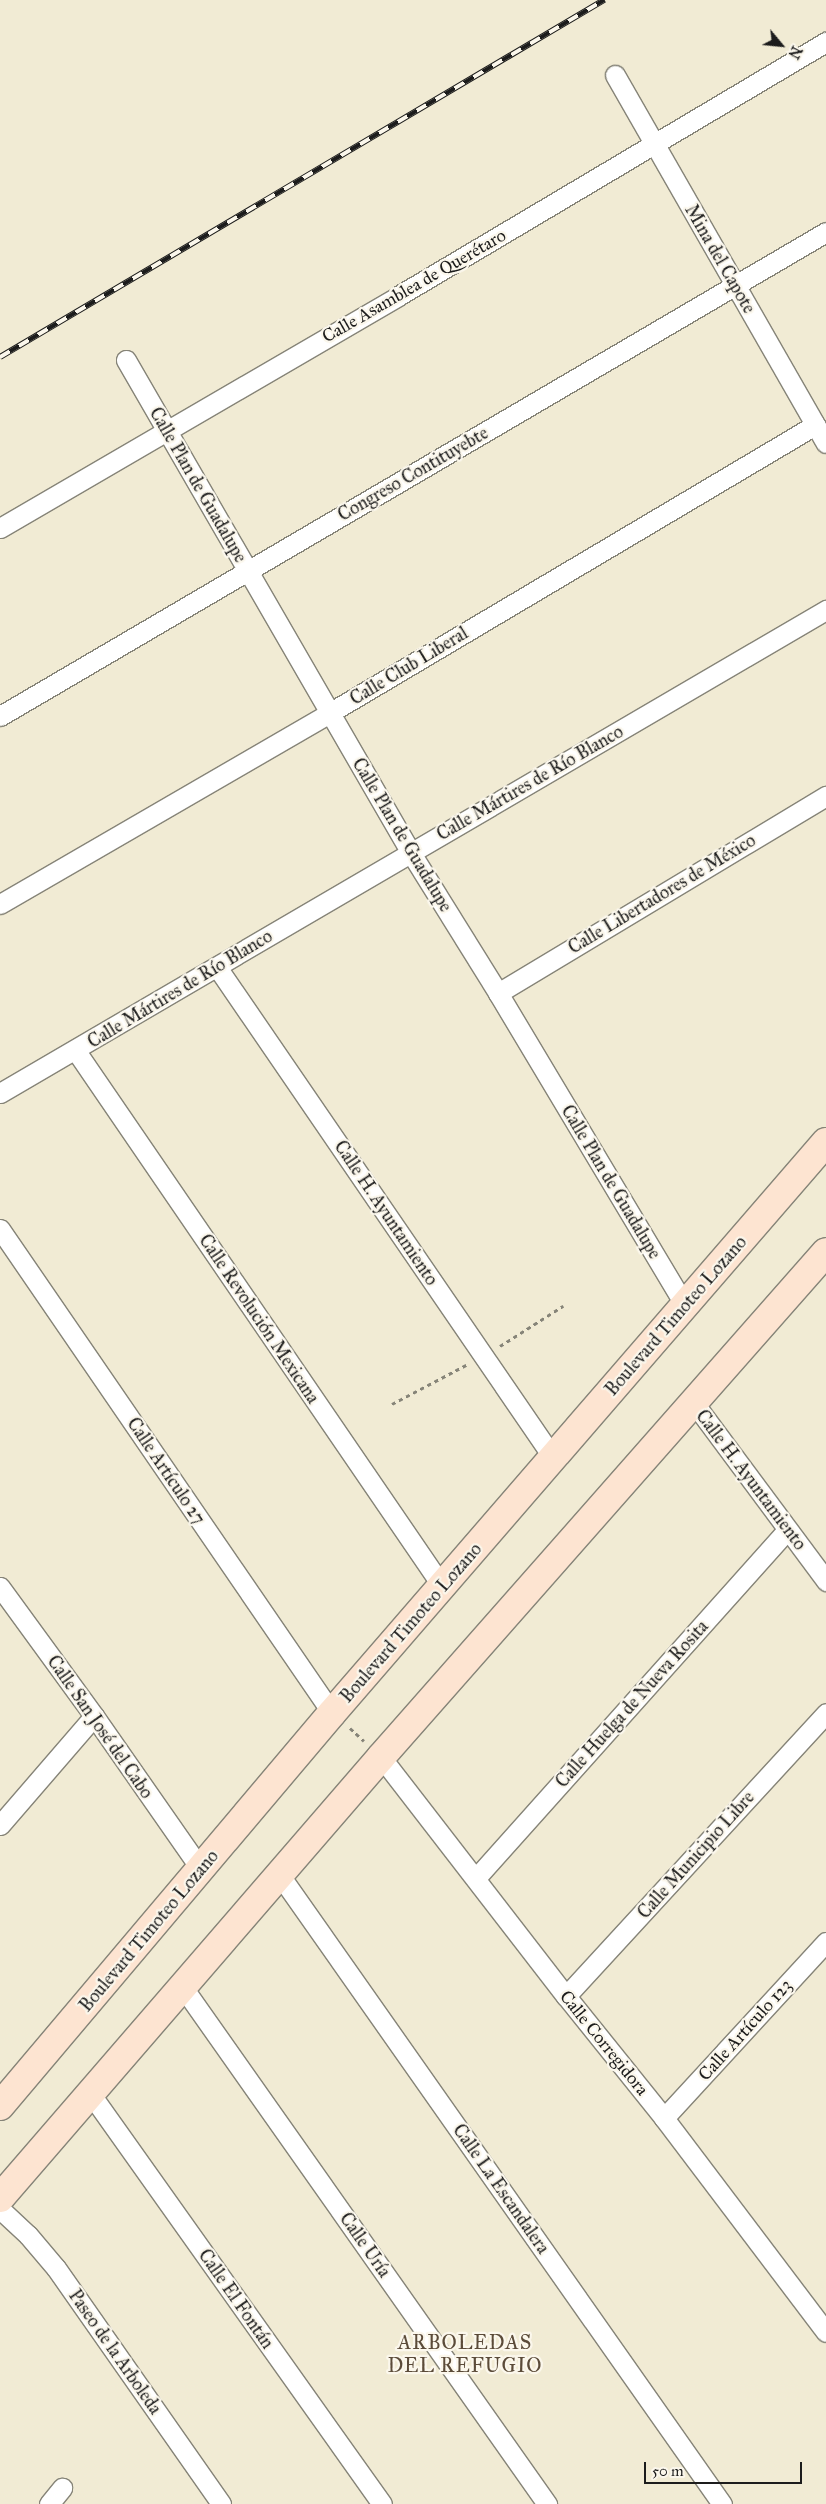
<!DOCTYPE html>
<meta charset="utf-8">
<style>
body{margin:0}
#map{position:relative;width:826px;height:2504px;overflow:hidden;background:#f1ebd4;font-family:"IM FELL Great Primer",serif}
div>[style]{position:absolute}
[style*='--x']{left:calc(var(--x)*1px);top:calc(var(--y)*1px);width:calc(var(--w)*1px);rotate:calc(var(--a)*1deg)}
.path>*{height:3px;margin-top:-1.5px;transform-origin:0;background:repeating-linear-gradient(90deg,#868478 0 4px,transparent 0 8px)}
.roads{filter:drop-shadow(1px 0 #868478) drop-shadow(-1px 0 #868478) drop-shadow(0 1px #868478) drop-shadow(0 -1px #868478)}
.minor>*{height:19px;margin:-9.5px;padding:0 9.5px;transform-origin:9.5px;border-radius:9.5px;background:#fff}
.secondary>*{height:28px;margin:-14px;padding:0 14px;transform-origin:14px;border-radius:14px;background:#fde4d1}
.rail>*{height:5.5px;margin-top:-2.75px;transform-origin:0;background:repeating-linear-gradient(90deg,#fbf7ec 0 11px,#1c1c1c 0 22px);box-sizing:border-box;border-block:1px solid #1c1c1c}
span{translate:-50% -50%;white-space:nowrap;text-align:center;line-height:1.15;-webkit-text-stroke:4.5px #fbf7ec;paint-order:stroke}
.street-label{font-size:18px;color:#1c1c1c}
.quarter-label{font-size:20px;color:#5b4b39;letter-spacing:1px}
.north{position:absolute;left:756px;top:20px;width:50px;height:50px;-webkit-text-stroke:4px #fbf7ec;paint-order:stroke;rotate:118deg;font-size:14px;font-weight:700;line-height:20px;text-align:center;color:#1c1c1c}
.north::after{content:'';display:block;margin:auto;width:18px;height:22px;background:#1c1c1c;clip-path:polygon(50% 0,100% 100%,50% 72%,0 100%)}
.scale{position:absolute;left:644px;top:2462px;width:158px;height:22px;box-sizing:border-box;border:2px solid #1c1c1c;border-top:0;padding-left:6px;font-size:15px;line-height:18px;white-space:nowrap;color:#1c1c1c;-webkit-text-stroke:4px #fbf7ec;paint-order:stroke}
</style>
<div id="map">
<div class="path">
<i style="--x:500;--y:1346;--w:75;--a:-32.4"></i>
<i style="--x:392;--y:1404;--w:84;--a:-27.8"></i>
<i style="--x:350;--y:1728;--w:19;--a:43"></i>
</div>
<div class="roads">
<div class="minor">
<i style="--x:615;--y:75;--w:424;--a:60.2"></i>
<i style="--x:126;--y:360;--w:569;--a:59.97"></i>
<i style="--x:411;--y:853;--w:165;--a:58.1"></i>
<i style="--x:498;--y:993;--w:364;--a:59.1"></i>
<i style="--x:0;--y:528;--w:461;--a:-30.2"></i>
<i style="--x:398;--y:296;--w:498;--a:-30.7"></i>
<i style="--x:0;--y:716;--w:957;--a:-30.37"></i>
<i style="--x:0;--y:904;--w:383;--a:-30.1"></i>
<i style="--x:331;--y:712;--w:563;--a:-30.67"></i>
<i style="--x:217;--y:967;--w:596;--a:55.59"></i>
<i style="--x:498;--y:993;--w:383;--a:-31"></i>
<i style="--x:76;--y:1051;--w:648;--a:55.62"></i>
<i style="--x:0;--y:1093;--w:957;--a:-30.32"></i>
<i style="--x:0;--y:1229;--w:587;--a:55.55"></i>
<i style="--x:694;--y:1403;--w:222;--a:53.4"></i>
<i style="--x:0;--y:1587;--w:160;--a:53.9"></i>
<i style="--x:94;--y:1716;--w:185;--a:55.1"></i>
<i style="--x:381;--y:1757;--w:302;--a:52.3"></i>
<i style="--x:566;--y:1996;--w:156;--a:51.2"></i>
<i style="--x:664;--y:2118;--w:268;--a:52.9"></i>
<i style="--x:0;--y:1825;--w:144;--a:-49.2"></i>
<i style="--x:279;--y:1874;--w:770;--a:54.89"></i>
<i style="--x:476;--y:1878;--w:467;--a:-48.2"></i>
<i style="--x:182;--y:1986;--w:634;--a:54.83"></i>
<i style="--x:566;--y:1996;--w:384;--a:-47.4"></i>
<i style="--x:90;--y:2093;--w:504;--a:54.61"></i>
<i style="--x:664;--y:2118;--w:239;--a:-47.4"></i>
<i style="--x:0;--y:2209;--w:38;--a:43"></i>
<i style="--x:28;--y:2235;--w:43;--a:49.7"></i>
<i style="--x:56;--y:2268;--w:288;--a:55"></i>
<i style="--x:49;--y:2504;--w:21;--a:-51"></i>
</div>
<div class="secondary">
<i style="--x:0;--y:2106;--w:514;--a:-49.81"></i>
<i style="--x:332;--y:1713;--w:755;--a:-49.14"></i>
<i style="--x:0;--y:2198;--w:583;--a:-49.17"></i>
<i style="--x:381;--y:1757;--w:673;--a:-48.61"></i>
</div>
</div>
<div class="rail">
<i style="--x:0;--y:357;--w:702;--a:-30.59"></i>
</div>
<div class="street-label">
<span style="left:720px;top:259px;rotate:60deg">Mina del Capote</span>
<span style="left:414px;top:286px;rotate:-30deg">Calle Asamblea de Querétaro</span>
<span style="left:413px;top:474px;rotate:-30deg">Congreso Contituyebte</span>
<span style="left:198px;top:485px;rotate:60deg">Calle Plan de Guadalupe</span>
<span style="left:409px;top:666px;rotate:-31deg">Calle Club Liberal</span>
<span style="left:530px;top:783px;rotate:-30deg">Calle Mártires de Río Blanco</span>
<span style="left:402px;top:835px;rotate:59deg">Calle Plan de Guadalupe</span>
<span style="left:662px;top:894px;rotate:-31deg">Calle Libertadores de México</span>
<span style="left:180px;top:989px;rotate:-31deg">Calle Mártires de Río Blanco</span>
<span style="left:611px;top:1182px;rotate:59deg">Calle Plan de Guadalupe</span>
<span style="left:386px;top:1213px;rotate:56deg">Calle H. Ayuntamiento</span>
<span style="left:676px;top:1316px;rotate:-49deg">Boulevard Timoteo Lozano</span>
<span style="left:259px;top:1319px;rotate:56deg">Calle Revolución Mexicana</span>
<span style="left:166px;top:1471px;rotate:56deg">Calle Artículo 27</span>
<span style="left:751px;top:1480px;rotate:53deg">Calle H. Ayuntamiento</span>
<span style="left:411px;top:1623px;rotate:-49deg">Boulevard Timoteo Lozano</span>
<span style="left:632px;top:1704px;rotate:-48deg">Calle Huelga de Nueva Rosita</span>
<span style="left:100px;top:1727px;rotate:55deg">Calle San José del Cabo</span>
<span style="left:696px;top:1855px;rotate:-48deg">Calle Municipio Libre</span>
<span style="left:149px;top:1931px;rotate:-50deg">Boulevard Timoteo Lozano</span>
<span style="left:745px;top:2030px;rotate:-48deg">Calle Artículo 123</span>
<span style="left:604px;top:2043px;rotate:51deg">Calle Corregidora</span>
<span style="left:501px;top:2189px;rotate:55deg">Calle La Escandalera</span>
<span style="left:365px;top:2245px;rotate:55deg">Calle Uría</span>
<span style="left:236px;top:2299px;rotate:55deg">Calle El Fontán</span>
<span style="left:115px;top:2352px;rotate:55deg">Paseo de la Arboleda</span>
</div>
<div class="quarter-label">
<span style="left:465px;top:2354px">ARBOLEDAS<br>DEL REFUGIO</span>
</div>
<div class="north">N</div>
<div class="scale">50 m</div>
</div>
